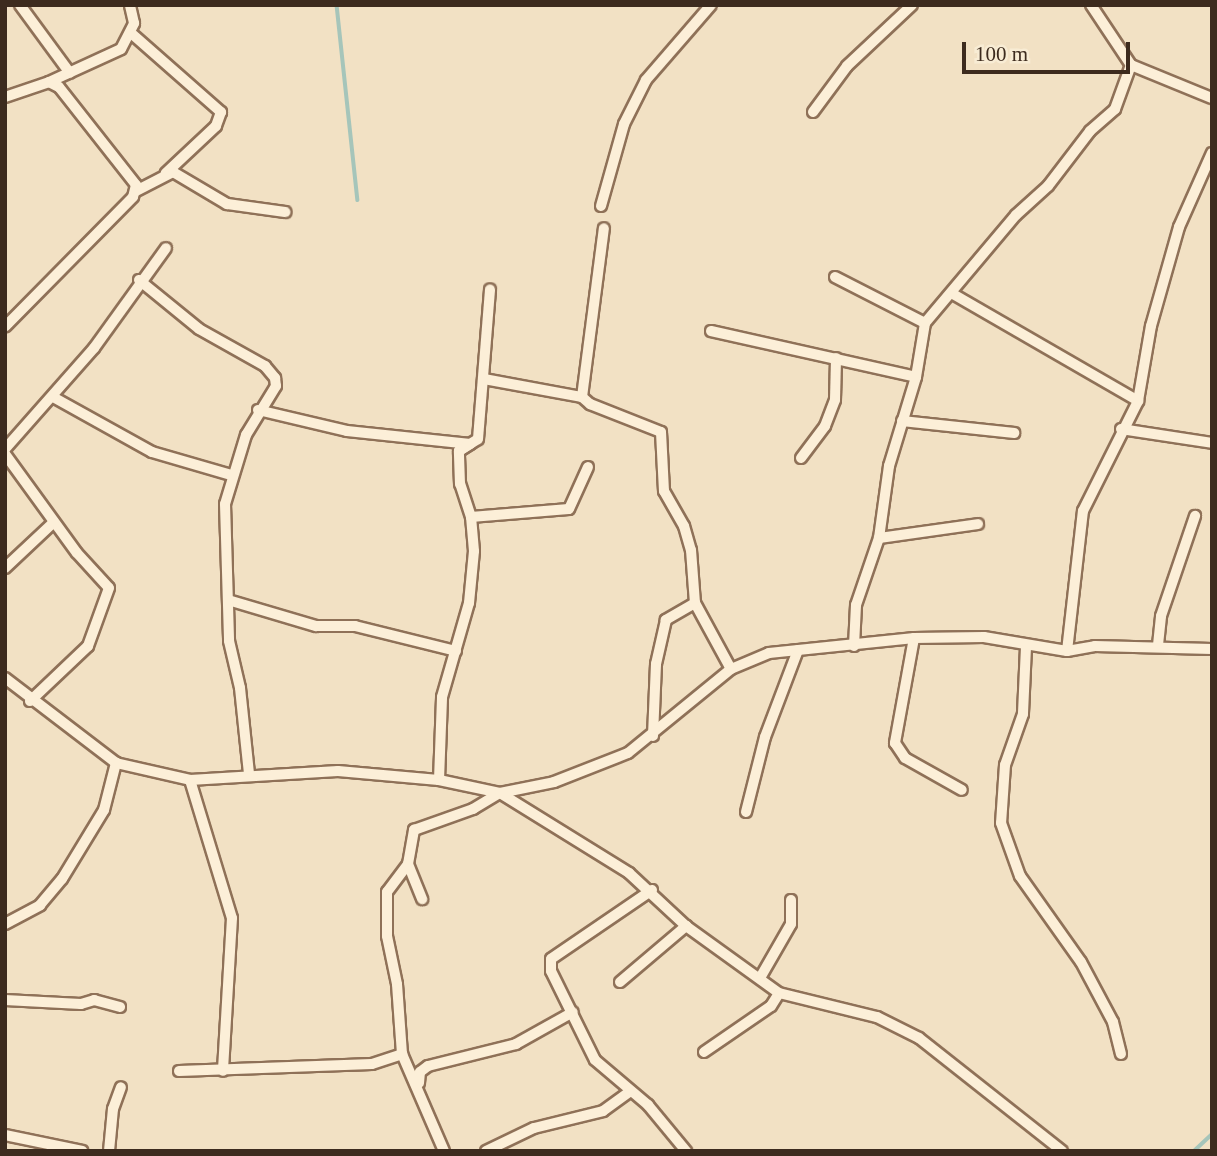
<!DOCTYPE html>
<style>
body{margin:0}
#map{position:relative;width:1217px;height:1156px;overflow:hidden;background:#f2e1c4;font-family:"Times New Roman",serif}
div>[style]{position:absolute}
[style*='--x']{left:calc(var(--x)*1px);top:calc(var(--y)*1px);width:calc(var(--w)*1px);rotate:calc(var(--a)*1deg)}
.stream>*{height:3.5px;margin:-1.75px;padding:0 1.75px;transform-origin:1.75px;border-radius:1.75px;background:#a6c5ba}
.roads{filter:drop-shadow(2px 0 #8f7158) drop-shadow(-2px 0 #8f7158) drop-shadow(0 2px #8f7158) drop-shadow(0 -2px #8f7158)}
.minor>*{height:10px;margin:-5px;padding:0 5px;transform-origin:5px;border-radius:5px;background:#fcefd8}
span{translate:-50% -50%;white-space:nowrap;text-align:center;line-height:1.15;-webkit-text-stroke:5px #f8ecd4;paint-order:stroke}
.frame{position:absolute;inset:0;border:7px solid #3d2b1e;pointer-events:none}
.scale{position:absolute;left:962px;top:42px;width:168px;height:32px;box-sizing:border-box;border:4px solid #3d2b1e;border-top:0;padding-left:9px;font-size:21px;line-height:24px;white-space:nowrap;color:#3d2b1e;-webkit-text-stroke:5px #f8ecd4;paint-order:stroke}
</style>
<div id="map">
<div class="stream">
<i style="--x:337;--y:5;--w:196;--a:83.9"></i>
<i style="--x:1194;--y:1151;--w:25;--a:-43"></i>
</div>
<div class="roads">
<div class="minor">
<i style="--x:20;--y:5;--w:84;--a:53.7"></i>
<i style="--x:131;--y:33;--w:120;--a:41.3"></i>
<i style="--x:221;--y:112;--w:15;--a:110"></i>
<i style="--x:216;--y:126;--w:69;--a:136.8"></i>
<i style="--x:1131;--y:65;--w:87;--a:22.2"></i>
<i style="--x:49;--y:82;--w:79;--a:-24.6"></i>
<i style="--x:121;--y:49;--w:29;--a:-63"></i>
<i style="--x:134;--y:23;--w:18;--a:-103"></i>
<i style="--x:5;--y:97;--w:46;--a:-18.8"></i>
<i style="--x:49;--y:82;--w:11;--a:27"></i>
<i style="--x:59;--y:87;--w:125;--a:51.8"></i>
<i style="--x:136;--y:185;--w:12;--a:104"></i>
<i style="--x:133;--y:197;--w:182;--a:134.6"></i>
<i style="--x:813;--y:112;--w:57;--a:-53.5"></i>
<i style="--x:847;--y:66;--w:89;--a:-43.2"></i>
<i style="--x:136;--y:191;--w:42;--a:-27.2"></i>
<i style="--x:173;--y:172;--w:63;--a:30.7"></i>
<i style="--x:227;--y:204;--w:59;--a:7.9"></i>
<i style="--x:601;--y:206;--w:85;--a:-74.3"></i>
<i style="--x:624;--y:124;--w:49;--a:-63.4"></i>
<i style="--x:646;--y:80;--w:99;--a:-49.1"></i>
<i style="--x:835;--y:277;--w:101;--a:27.1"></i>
<i style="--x:139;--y:280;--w:77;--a:39.2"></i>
<i style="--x:199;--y:329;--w:76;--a:29.3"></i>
<i style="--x:265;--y:366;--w:16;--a:50"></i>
<i style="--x:275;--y:378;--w:8;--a:83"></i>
<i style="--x:276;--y:386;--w:57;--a:121.5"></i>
<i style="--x:246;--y:435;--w:72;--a:106.9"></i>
<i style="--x:225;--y:504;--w:137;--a:88.3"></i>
<i style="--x:229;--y:641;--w:48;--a:76.8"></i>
<i style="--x:240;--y:688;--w:85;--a:84"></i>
<i style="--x:953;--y:294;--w:214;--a:30"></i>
<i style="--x:711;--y:331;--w:210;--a:12.6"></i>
<i style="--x:484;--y:379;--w:100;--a:10.4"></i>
<i style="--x:582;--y:397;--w:11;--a:41"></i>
<i style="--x:590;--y:404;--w:76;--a:21.5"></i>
<i style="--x:661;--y:432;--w:59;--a:87.1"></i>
<i style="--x:664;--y:491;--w:40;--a:60.3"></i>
<i style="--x:684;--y:526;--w:25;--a:74"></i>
<i style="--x:691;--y:550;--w:53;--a:85.7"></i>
<i style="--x:695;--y:603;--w:34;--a:150"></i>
<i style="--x:666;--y:620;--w:45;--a:102.8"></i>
<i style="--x:656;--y:664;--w:72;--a:92.4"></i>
<i style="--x:53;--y:397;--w:113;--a:29.1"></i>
<i style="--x:152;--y:452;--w:82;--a:16.2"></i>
<i style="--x:582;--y:397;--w:170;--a:-82.6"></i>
<i style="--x:258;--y:410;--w:91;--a:13.3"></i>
<i style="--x:347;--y:431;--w:124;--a:6"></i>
<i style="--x:470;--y:444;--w:13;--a:148"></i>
<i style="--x:459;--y:451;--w:22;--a:-32"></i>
<i style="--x:478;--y:439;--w:150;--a:-85.4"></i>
<i style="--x:902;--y:421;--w:113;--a:6.1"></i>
<i style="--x:1121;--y:429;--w:92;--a:8.7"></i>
<i style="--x:5;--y:449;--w:135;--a:-48.6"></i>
<i style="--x:94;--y:348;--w:123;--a:-54.2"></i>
<i style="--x:5;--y:454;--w:122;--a:54"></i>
<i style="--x:77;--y:553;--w:47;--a:47.6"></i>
<i style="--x:109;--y:588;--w:62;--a:109.9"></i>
<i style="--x:88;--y:646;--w:80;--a:136.5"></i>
<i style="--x:801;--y:458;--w:40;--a:-53"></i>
<i style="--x:825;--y:426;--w:28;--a:-69"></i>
<i style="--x:835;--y:400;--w:42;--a:-88.6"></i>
<i style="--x:471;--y:517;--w:98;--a:-4.7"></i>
<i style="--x:569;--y:509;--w:46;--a:-65.7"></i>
<i style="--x:879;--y:538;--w:100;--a:-8"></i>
<i style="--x:5;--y:568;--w:67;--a:-43.2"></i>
<i style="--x:228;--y:600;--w:92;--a:16.5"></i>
<i style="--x:316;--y:626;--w:39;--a:0"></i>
<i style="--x:355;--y:626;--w:104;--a:13.9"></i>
<i style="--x:695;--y:603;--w:75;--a:61.4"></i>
<i style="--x:914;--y:638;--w:107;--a:100.3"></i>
<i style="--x:895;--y:743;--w:18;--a:56"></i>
<i style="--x:905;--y:758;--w:65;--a:29.3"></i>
<i style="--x:1158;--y:645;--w:29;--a:-84"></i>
<i style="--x:1161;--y:616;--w:106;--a:-71.2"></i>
<i style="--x:854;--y:646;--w:41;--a:-87.2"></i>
<i style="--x:856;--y:605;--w:71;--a:-71.1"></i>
<i style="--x:879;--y:538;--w:73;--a:-82.1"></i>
<i style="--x:889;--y:466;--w:93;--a:-73.1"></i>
<i style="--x:916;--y:377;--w:55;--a:-80.5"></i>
<i style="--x:925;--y:323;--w:141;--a:-49.9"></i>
<i style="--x:1016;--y:215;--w:43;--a:-42.2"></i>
<i style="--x:1048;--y:186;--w:69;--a:-52.6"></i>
<i style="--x:1090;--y:131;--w:33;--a:-41"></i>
<i style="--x:1115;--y:109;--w:47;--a:-70"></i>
<i style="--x:1131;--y:65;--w:72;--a:-123.7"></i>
<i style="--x:1026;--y:647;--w:67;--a:92.6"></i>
<i style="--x:1023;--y:714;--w:54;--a:109.4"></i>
<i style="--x:1005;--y:765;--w:58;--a:93.9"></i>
<i style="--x:1001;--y:823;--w:56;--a:70.3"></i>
<i style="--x:1020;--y:876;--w:105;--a:54.7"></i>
<i style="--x:1081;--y:962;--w:68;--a:61.9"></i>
<i style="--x:1113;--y:1022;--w:33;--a:76"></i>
<i style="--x:1067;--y:651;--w:141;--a:-83.5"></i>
<i style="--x:1083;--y:511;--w:123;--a:-63.4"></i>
<i style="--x:1138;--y:401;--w:76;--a:-80.2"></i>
<i style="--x:1151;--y:326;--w:103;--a:-74.2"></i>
<i style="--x:1179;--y:227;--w:81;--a:-66"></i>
<i style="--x:5;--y:678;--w:140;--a:37.4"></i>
<i style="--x:116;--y:763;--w:76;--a:12.9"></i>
<i style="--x:190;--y:780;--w:148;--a:-3.5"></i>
<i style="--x:338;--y:771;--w:101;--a:5.1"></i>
<i style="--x:439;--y:780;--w:62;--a:12"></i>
<i style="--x:500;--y:793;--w:55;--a:-11.5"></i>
<i style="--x:554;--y:782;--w:79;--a:-21.4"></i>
<i style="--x:628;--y:753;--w:133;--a:-39.2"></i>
<i style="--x:731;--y:669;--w:41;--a:-22.8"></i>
<i style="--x:769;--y:653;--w:146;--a:-5.9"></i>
<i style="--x:914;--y:638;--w:70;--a:-0.8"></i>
<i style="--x:984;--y:637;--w:84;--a:9.6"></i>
<i style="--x:1067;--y:651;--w:28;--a:-10"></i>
<i style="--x:1095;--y:646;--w:117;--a:1.5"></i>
<i style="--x:190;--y:780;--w:144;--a:73.1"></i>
<i style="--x:232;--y:918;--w:153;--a:93.4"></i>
<i style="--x:439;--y:780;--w:83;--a:-87.9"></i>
<i style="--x:442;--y:697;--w:98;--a:-74"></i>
<i style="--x:469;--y:603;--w:52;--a:-84.5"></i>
<i style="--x:474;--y:551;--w:34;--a:-95"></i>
<i style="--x:471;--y:517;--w:35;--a:-108"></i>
<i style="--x:460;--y:484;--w:33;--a:-92"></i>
<i style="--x:746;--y:812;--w:77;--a:-75.8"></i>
<i style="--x:765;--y:737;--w:93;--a:-69.2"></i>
<i style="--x:408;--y:864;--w:38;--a:68"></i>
<i style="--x:652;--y:890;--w:122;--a:145.7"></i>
<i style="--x:551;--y:959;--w:12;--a:90"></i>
<i style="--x:551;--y:971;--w:99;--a:63.7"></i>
<i style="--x:595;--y:1060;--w:70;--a:40.3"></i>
<i style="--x:648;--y:1105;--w:60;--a:50.4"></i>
<i style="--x:5;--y:924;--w:40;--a:-28"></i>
<i style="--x:40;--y:905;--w:34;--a:-50"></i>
<i style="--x:62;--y:879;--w:81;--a:-58.7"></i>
<i style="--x:104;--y:810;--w:49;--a:-75.7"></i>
<i style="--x:760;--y:978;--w:62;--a:-60.1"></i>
<i style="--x:791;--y:924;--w:24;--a:-90"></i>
<i style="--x:620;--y:982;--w:87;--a:-40.3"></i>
<i style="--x:5;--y:1000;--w:76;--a:3"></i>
<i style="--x:81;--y:1004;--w:14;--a:-17"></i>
<i style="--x:94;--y:1000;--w:27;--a:15"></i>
<i style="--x:704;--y:1052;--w:81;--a:-34.5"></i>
<i style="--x:771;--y:1006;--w:15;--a:-58"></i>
<i style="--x:179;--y:1071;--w:193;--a:-2.1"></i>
<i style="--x:372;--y:1064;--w:32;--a:-18"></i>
<i style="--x:419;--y:1083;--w:11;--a:-85"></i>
<i style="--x:420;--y:1072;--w:10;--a:-37"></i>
<i style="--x:428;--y:1066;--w:91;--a:-14"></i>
<i style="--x:516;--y:1044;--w:65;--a:-29.3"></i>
<i style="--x:5;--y:1135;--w:79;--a:11.7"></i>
<i style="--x:109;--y:1151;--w:42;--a:-84.6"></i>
<i style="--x:113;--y:1109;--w:23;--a:-70"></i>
<i style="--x:444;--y:1151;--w:106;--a:-113.4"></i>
<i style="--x:402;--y:1054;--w:70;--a:-94.1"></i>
<i style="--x:397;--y:984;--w:49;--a:-101.8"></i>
<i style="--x:387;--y:936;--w:44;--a:-90"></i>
<i style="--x:387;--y:892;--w:35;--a:-53"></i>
<i style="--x:408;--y:864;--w:35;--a:-80"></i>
<i style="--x:414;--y:830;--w:63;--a:-19.6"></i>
<i style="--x:473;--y:809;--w:31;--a:-31"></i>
<i style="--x:500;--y:793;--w:152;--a:31.8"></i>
<i style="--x:629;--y:873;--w:78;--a:42.9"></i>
<i style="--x:686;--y:926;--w:115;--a:35.8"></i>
<i style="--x:779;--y:993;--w:101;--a:13.8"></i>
<i style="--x:877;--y:1017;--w:47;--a:26.6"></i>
<i style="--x:919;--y:1038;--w:182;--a:38.3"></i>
<i style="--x:486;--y:1151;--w:53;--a:-25.6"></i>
<i style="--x:534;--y:1128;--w:71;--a:-13.8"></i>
<i style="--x:603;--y:1111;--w:32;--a:-36"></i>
</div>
</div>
<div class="frame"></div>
<div class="scale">100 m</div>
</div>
